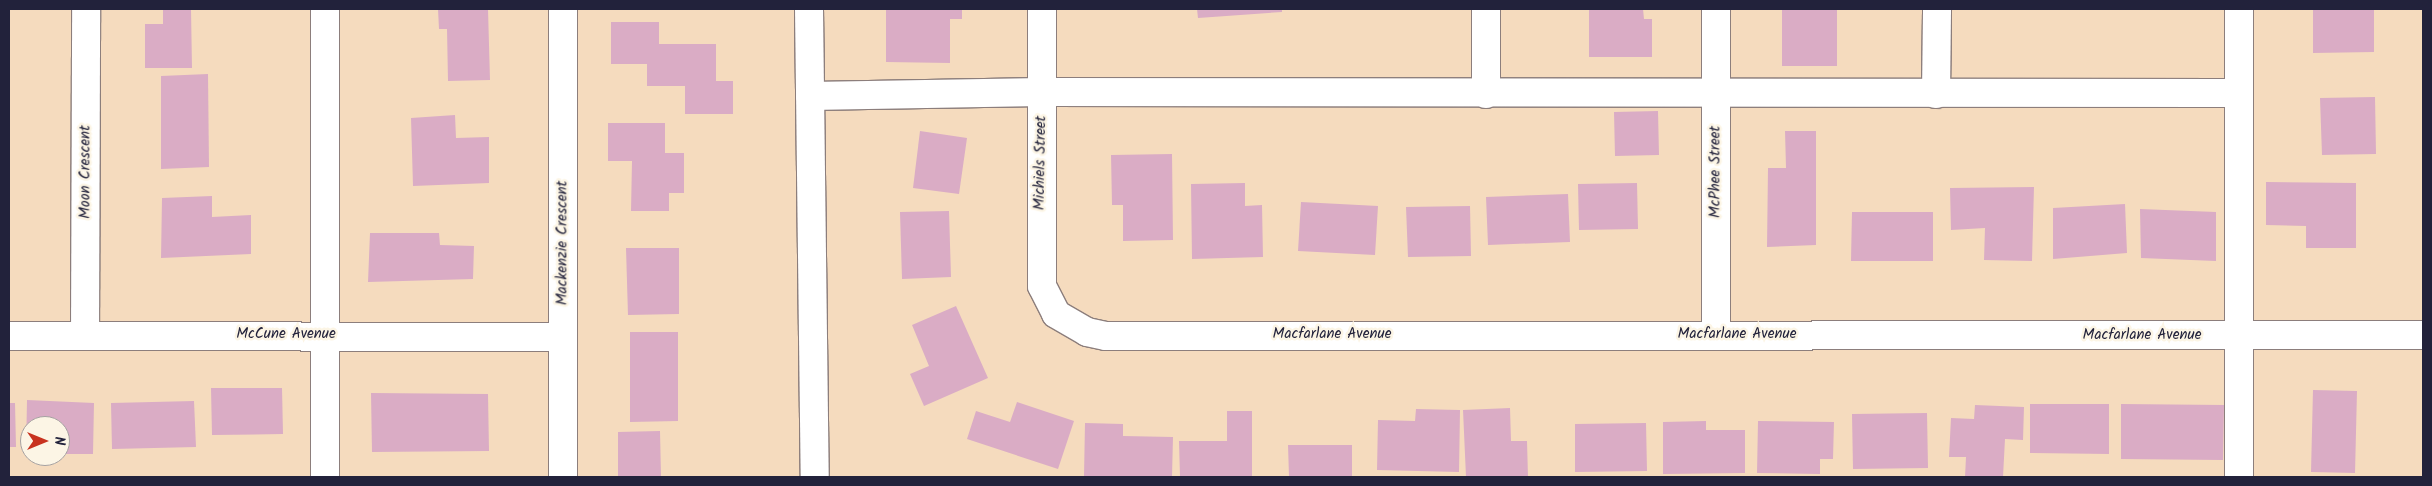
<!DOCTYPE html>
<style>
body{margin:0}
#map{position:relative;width:2432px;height:486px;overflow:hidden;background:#f5dbbe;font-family:Kalam,sans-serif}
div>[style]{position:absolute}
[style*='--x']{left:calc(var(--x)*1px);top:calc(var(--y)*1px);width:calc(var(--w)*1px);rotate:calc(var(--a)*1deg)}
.building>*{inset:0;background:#daacc5}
.roads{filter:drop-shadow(1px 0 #8c7e7c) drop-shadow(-1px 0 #8c7e7c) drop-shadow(0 1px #8c7e7c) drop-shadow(0 -1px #8c7e7c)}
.minor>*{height:28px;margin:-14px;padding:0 14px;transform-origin:14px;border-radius:14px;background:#fff}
span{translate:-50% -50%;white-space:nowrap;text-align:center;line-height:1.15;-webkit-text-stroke:5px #fcf5e5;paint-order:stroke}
.street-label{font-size:15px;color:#22223b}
.frame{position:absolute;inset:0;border:10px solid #22223b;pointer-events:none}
.north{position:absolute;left:20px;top:416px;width:50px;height:50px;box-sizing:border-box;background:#fcf5e5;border:1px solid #a5a1a1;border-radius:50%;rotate:90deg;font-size:14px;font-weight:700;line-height:20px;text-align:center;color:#22223b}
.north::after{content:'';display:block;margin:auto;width:18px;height:22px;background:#c8321e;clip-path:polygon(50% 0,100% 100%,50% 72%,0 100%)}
</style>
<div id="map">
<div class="building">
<i style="clip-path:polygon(163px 9px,191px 9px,192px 68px,145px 68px,145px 24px,163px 24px)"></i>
<i style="clip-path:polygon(438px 9px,488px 9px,490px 80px,448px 81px,447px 29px,439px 29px)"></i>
<i style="clip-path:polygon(886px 9px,962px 9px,962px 19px,950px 19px,950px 63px,886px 62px)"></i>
<i style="clip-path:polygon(1197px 9px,1282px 9px,1282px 12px,1198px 18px)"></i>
<i style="clip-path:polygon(1589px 9px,1643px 9px,1644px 19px,1652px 19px,1652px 57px,1589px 57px)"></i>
<i style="clip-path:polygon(1782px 9px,1837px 9px,1837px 66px,1782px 66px)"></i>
<i style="clip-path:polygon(2313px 9px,2374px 9px,2374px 52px,2313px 53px)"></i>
<i style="clip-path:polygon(611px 22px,659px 22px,659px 44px,716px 44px,716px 81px,733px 81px,733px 114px,685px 114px,685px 86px,647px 86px,647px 64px,611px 64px)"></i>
<i style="clip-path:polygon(208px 74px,209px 167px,161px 169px,161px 76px)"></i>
<i style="clip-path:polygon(2375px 97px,2376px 154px,2322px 155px,2320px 98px)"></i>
<i style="clip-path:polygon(1658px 111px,1659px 155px,1615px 156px,1614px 112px)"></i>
<i style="clip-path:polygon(455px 115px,456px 138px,489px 137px,489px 183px,413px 186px,411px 118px)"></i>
<i style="clip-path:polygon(608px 123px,665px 123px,665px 153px,684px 153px,684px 193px,669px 193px,669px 211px,631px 211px,632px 161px,608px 161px)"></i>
<i style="clip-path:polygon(920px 131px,967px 138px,959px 194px,913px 188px)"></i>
<i style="clip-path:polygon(1785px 131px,1816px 131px,1816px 245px,1767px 247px,1768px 168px,1786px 168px)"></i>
<i style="clip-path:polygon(1172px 154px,1173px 240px,1123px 241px,1123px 205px,1112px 205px,1111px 155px)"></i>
<i style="clip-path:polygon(2266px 182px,2356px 183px,2356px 248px,2306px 248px,2306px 226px,2266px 225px)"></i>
<i style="clip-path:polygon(1245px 183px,1245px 206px,1262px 205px,1263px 257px,1192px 259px,1191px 184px)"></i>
<i style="clip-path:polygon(1637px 183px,1638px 229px,1579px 230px,1578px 184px)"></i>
<i style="clip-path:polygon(2034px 187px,2032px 261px,1984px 260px,1985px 228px,1951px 230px,1950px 188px)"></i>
<i style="clip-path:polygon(1568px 194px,1570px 242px,1488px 245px,1486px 197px)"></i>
<i style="clip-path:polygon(212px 196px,212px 217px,251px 215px,251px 254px,161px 258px,162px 198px)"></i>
<i style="clip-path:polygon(1301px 202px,1378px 206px,1375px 255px,1298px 251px)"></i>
<i style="clip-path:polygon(2125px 204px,2127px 253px,2053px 259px,2053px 208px)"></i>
<i style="clip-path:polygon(1470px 206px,1471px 256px,1408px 257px,1406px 207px)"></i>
<i style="clip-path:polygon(2140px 209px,2216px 212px,2216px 261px,2141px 258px)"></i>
<i style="clip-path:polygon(949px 211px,951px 277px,902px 279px,900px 212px)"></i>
<i style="clip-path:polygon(1852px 212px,1933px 212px,1933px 261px,1851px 261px)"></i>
<i style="clip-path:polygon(370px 233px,439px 233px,440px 245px,474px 246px,473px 279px,368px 282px)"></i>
<i style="clip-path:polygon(626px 248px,679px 248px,679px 314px,628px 315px)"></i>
<i style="clip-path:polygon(956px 306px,988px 378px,924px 406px,910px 374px,929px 366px,912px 325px)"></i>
<i style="clip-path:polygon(630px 332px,678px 332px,678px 421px,630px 422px)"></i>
<i style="clip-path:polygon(211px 388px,282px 388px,283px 434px,212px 435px)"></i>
<i style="clip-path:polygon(2313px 390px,2357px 391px,2355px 473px,2311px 472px)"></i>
<i style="clip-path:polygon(371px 393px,488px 394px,489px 451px,372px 452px)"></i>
<i style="clip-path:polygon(27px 400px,94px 403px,93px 454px,60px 454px,60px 426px,30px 426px,30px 453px,26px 453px)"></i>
<i style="clip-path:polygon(194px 401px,196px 447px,112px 449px,111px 403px)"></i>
<i style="clip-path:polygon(1017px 402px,1074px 421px,1058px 469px,967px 439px,976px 411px,1010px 422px)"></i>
<i style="clip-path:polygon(9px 403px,15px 403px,16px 447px,9px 447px)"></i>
<i style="clip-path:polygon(2030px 404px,2109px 404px,2109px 454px,2030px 453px)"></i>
<i style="clip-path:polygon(2121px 404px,2224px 405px,2223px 460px,2121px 459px)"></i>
<i style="clip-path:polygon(1975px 405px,2024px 407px,2023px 440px,2005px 439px,2003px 477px,1965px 477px,1966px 457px,1949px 457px,1951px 418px,1974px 419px)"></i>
<i style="clip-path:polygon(1510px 408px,1511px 441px,1527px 441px,1528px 477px,1466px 477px,1463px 410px)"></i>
<i style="clip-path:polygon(1416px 409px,1460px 410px,1459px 472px,1377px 470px,1378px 420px,1415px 421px)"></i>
<i style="clip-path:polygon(1227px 411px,1252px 411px,1252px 477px,1180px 477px,1179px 441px,1227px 441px)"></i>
<i style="clip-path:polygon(1927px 413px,1928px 468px,1853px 469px,1852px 414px)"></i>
<i style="clip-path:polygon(1706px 421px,1706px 430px,1745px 430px,1745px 473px,1663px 474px,1663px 422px)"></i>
<i style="clip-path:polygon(1758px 421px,1834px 422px,1833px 459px,1820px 459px,1820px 474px,1757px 473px)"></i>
<i style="clip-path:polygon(1085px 423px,1123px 424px,1123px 436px,1173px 437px,1172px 477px,1084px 476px)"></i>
<i style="clip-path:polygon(1646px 423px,1647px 471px,1575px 472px,1575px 424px)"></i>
<i style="clip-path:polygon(660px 431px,661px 477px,618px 477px,618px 432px)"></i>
<i style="clip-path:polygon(1288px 445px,1352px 445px,1352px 477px,1289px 477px)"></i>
</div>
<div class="roads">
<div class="minor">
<i style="--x:325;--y:9;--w:468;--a:90"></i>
<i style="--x:563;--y:9;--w:468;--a:90"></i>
<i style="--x:809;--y:9;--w:468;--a:89.3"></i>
<i style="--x:1042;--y:9;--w:277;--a:90"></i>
<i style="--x:1042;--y:286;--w:31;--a:63"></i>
<i style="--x:1056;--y:314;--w:36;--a:30"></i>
<i style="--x:1087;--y:332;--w:19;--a:12"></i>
<i style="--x:1106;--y:336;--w:1317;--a:-0.04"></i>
<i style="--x:1486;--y:94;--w:85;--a:-90"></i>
<i style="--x:1936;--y:94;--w:85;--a:-89.3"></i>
<i style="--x:810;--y:96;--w:232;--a:-1"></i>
<i style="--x:1042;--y:92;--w:1197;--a:0.05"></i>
<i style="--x:1716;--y:335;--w:326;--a:-90"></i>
<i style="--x:9;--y:336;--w:554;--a:0.1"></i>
<i style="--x:85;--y:336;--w:327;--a:-89.8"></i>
<i style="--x:2239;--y:477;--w:468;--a:-90"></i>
</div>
</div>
<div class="street-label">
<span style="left:1041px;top:163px;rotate:-89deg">Michiels Street</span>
<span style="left:86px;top:172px;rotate:-90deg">Moon Crescent</span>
<span style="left:1716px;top:172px;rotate:-90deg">McPhee Street</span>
<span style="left:563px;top:243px;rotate:-90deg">Mackenzie Crescent</span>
<span style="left:286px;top:335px">McCune Avenue</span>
<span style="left:1332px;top:335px">Macfarlane Avenue</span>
<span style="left:1737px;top:335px">Macfarlane Avenue</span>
<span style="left:2142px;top:336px">Macfarlane Avenue</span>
</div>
<div class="frame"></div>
<div class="north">N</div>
</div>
